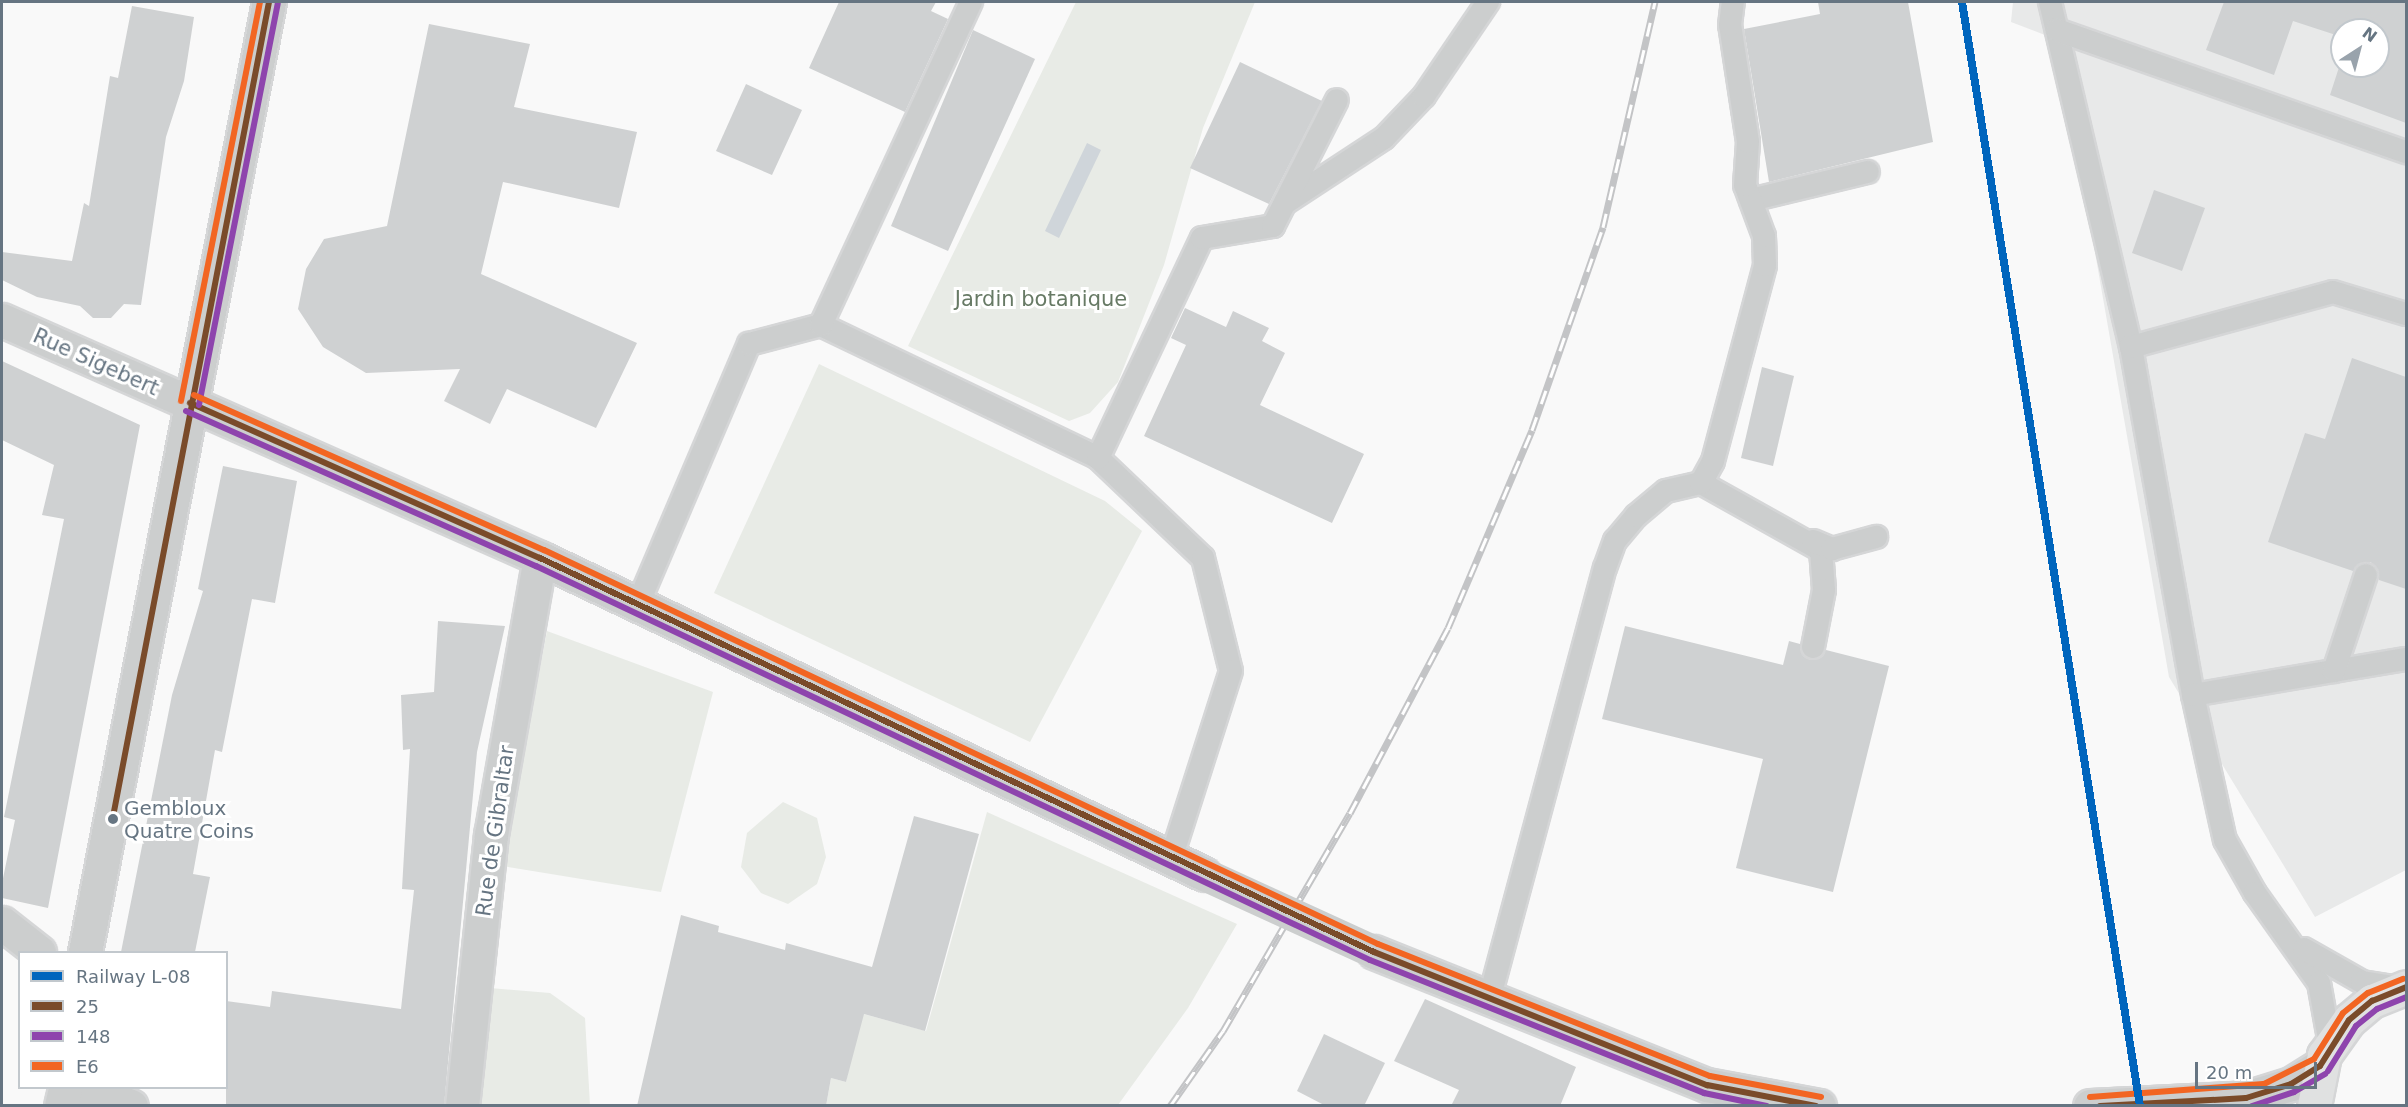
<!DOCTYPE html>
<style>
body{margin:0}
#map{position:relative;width:2408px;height:1107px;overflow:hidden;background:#f9f9f9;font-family:"DejaVu Sans",sans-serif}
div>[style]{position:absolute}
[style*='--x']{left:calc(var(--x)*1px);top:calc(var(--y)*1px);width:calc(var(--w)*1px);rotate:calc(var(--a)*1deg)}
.built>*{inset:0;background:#e8e9e9}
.green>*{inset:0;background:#e8ebe6}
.water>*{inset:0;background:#cfd5da}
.building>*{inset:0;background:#cfd1d2}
.roads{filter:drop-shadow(2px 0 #d5d6d7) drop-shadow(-2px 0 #d5d6d7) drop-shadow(0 2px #d5d6d7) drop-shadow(0 -2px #d5d6d7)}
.service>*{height:22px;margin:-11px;padding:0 11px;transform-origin:11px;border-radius:11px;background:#cccece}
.minor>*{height:33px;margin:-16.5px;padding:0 16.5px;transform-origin:16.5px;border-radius:16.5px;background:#cccece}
.tertiary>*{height:33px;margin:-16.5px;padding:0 16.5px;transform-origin:16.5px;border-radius:16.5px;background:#cccece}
.primary>*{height:33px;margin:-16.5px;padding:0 16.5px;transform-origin:16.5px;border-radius:16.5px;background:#e0e1e1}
.rail>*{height:7px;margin-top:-3.5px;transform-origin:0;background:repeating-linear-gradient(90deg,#fff 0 14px,#c3c4c6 0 28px);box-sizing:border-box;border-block:2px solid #c3c4c6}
.tertiary-bridge>*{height:33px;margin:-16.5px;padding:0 16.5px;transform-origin:16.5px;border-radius:16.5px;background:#cccece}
.bus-1>*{height:6px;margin:-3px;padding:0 3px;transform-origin:3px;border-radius:3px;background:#7a4b2a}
.bus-2>*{height:6px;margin:-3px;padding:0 3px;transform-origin:3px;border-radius:3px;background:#8e44ad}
.bus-3>*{height:6px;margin:-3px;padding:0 3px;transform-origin:3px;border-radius:3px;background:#f26522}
.rail-1>*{height:8px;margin:-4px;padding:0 4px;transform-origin:4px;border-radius:4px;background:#0065bd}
.dots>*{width:16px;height:16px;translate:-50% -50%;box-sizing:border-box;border:3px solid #fff;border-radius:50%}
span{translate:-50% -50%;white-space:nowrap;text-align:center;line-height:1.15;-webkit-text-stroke:6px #fff;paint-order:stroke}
.bus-label{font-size:20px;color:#667582}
.left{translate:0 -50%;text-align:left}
.park-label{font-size:21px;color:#677a65}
.street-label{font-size:21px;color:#667582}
.frame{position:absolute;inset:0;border:3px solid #667582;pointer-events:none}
.legend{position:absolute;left:18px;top:951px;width:210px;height:138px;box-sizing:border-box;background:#fff;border:2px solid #c2c8cd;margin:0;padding:8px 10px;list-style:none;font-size:18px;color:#667582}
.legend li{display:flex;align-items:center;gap:12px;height:30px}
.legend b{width:30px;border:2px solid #c2c8cd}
.north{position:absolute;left:2330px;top:18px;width:60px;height:60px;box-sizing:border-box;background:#fff;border:2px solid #c2c8cd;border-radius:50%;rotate:36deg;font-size:16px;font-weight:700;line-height:24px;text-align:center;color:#667582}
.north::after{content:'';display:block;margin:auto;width:21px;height:27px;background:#99a3ac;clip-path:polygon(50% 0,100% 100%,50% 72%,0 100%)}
.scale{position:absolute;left:2195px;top:1062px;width:122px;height:27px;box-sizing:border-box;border:3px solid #667582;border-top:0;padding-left:8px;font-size:18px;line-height:21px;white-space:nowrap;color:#667582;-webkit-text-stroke:4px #fff;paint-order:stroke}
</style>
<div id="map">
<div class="built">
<i style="clip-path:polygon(evenodd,2013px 2px,2406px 2px,2406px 870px,2315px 917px,2169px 677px,2058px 40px,2011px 22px,2013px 2px,2342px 30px,2378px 30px,2378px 66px,2342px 66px,2342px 30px)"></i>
</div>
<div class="green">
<i style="clip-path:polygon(1076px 2px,1255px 2px,1203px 128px,1164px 265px,1118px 382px,1090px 413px,1069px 421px,908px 346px)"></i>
<i style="clip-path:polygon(819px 364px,1105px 501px,1142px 531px,1030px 742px,714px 593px)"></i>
<i style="clip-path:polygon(547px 631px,713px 692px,661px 892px,502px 866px)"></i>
<i style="clip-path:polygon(783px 802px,817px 818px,826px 857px,817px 884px,788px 904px,761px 893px,741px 867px,747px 833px)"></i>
<i style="clip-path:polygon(987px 812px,1237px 924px,1188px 1008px,1118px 1105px,826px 1106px,831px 1078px,846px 1082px,860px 1013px,926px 1031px)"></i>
<i style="clip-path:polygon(490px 988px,550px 993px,585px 1018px,590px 1105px,479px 1106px)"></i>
</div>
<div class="water">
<i style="clip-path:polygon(1087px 143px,1101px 150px,1059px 238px,1045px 231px)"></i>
</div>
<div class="building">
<i style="clip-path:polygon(839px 2px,936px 2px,931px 11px,948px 19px,905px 112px,809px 68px)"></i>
<i style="clip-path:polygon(1818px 2px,1908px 2px,1933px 142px,1769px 182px,1744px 29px,1820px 14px)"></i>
<i style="clip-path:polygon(2224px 2px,2406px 2px,2406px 123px,2330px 95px,2342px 58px,2342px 66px,2378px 66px,2378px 30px,2342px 30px,2342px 37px,2293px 21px,2274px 75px,2206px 50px)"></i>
<i style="clip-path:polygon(132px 6px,194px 17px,184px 81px,166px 137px,141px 305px,124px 304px,111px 318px,93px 318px,80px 306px,37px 297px,2px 280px,2px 252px,72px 261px,84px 203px,89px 206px,110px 76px,118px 78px)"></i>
<i style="clip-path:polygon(429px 24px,530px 44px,514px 107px,637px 132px,619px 208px,503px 182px,481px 274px,637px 343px,596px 428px,507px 389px,490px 424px,444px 401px,460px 369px,366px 373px,323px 347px,298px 309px,306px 269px,324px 239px,387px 226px)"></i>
<i style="clip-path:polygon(973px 30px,1035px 59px,948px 251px,891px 226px)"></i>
<i style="clip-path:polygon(1240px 62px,1322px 101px,1269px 204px,1190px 168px)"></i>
<i style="clip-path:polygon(746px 84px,802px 110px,772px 175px,716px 151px)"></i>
<i style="clip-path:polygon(2154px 190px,2205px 208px,2182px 271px,2132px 253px)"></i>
<i style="clip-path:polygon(1185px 308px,1226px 327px,1233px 311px,1269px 328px,1262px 341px,1285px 353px,1260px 405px,1364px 454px,1332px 523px,1144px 436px,1186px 345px,1171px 338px)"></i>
<i style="clip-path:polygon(2352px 358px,2406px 377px,2406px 589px,2379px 580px,2371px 562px,2353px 571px,2268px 542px,2305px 433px,2325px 439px)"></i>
<i style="clip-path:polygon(2px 361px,140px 425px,48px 908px,2px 898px,2px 883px,15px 820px,4px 817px,64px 519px,42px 515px,54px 465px,2px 440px)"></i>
<i style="clip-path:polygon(1762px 367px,1794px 376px,1773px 466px,1741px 458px)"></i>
<i style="clip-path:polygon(223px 466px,297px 481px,275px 603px,252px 599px,222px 752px,215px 750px,193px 874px,210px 877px,195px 952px,121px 952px,172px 695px,203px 591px,198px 589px)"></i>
<i style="clip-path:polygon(438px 621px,505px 626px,477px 752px,444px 1106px,226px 1106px,226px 1001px,270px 1007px,272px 991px,401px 1009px,414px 890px,402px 889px,410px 749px,403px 750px,401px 695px,434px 692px)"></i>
<i style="clip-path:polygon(1625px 626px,1783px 665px,1789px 641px,1800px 644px,1810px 660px,1826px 650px,1889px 666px,1833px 892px,1736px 868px,1763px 759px,1602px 719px)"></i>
<i style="clip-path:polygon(914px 816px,979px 834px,925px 1031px,864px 1014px,846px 1082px,831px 1078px,826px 1106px,637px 1106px,681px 915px,719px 926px,718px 932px,785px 950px,786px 943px,872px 967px)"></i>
<i style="clip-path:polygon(1425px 999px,1576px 1067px,1560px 1106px,1451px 1106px,1459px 1090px,1394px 1061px)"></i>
<i style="clip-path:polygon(1324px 1034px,1385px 1063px,1364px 1106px,1326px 1106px,1297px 1091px)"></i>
</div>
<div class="roads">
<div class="service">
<i style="--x:2050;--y:2;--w:354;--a:76.8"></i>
<i style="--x:2131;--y:347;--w:353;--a:79.9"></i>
<i style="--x:2193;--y:695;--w:148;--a:77.6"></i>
<i style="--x:2225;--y:840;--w:61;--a:60.5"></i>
<i style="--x:2255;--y:893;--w:110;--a:54.6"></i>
<i style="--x:2319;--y:983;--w:62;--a:79.8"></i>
<i style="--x:2057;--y:30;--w:370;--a:19.3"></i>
<i style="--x:1751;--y:200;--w:120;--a:-13.5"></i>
<i style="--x:1285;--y:203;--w:118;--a:-33.3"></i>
<i style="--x:1384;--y:138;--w:58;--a:-46.4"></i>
<i style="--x:1424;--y:96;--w:114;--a:-55.8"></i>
<i style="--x:821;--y:325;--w:307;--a:25.6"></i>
<i style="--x:1098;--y:458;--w:145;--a:43.6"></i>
<i style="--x:1203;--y:558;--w:116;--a:76.1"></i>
<i style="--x:1231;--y:671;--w:197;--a:107.7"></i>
<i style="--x:2131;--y:347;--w:209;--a:-15.2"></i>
<i style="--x:2333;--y:292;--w:76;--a:16.8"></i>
<i style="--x:1098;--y:458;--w:243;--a:-64.7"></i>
<i style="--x:1202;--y:238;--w:72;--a:-9.6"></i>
<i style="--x:1273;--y:226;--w:141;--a:-63.1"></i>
<i style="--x:1701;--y:483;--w:137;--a:29.2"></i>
<i style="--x:1821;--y:550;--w:40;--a:85.7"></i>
<i style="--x:1824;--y:590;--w:58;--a:100.9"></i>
<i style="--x:1813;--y:541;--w:21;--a:23"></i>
<i style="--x:1832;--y:549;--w:46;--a:-15.3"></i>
<i style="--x:638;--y:604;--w:283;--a:-66.9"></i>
<i style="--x:749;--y:344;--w:74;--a:-14.8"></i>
<i style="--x:821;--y:325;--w:356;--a:-65.1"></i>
<i style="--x:2334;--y:671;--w:73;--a:-9.5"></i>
<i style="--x:2193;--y:695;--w:143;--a:-9.7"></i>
<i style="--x:2334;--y:671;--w:101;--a:-71.6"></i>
<i style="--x:2304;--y:949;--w:67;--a:29.6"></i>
<i style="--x:2362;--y:982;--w:37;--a:9"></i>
<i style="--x:1489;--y:1000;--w:447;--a:-75"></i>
<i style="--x:1605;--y:568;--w:29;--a:-70"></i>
<i style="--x:1615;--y:541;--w:33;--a:-50"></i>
<i style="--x:1636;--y:516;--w:39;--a:-40"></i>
<i style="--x:1666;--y:491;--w:36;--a:-13"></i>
<i style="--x:1701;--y:483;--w:25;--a:-61"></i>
<i style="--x:1713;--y:461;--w:203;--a:-75.1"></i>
<i style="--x:1765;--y:265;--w:29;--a:-92"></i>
<i style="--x:1764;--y:236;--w:54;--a:-110.4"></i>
<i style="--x:1745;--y:185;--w:43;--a:-86"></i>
<i style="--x:1748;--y:142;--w:118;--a:-98.7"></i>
<i style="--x:1730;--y:25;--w:23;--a:-83"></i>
</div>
<div class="minor">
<i style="--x:2;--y:320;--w:206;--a:23.8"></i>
<i style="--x:2;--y:923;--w:47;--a:38.1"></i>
<i style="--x:82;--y:1088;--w:52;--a:20.2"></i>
<i style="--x:462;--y:1106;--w:273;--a:-83.9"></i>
<i style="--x:491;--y:835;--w:281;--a:-80"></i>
</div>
<div class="tertiary">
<i style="--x:190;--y:403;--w:383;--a:23.9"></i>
<i style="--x:540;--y:558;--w:735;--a:25.45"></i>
<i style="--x:85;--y:952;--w:968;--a:-79.04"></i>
<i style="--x:1374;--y:952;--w:359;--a:21.8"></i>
<i style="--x:1707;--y:1085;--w:114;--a:10.6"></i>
<i style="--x:61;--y:1106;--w:18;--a:-77"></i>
<i style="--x:2090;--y:1106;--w:156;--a:-2.9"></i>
<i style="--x:2246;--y:1098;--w:47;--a:-17.3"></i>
<i style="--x:2291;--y:1084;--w:34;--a:-32"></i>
</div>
<div class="primary">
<i style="--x:2314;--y:1106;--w:52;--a:-78.9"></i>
<i style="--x:2324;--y:1055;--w:43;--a:-54.5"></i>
<i style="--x:2349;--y:1020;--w:30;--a:-40"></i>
<i style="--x:2372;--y:1001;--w:37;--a:-22"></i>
</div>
</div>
<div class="rail">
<i style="--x:1170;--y:1106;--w:92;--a:-54.8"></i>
<i style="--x:1223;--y:1031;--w:252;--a:-59.8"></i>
<i style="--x:1350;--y:813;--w:209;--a:-62.1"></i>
<i style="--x:1448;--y:628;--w:215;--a:-67"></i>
<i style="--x:1532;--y:430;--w:215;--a:-70.7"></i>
<i style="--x:1603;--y:227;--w:231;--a:-77"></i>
</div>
<div class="tertiary-bridge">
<i style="--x:1204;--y:874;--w:187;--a:24.6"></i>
</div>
<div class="bus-1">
<i style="--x:190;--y:403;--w:383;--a:23.9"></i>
<i style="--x:540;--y:558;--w:922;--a:25.29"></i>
<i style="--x:1374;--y:952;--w:359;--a:21.8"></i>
<i style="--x:1707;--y:1085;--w:111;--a:10.9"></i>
<i style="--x:112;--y:822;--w:835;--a:-79.16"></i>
<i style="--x:2320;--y:1066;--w:54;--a:-57.8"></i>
<i style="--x:2349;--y:1020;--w:30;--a:-40"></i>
<i style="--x:2372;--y:1001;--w:37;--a:-22"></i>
<i style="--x:2100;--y:1106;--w:146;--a:-3.1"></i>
<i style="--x:2246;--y:1098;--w:47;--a:-17.3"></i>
<i style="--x:2291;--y:1084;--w:34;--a:-32"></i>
</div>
<div class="bus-2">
<i style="--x:199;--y:405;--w:409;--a:-78.9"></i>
<i style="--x:186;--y:411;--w:383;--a:23.9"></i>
<i style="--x:536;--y:566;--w:922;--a:25.29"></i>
<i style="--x:1370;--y:960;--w:360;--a:21.7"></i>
<i style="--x:1704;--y:1093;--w:64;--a:11.7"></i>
<i style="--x:2328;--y:1071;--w:53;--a:-58.1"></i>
<i style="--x:2356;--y:1026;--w:27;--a:-39"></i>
<i style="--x:2377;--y:1009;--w:31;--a:-22"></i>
<i style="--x:2252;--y:1106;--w:44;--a:-18.4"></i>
<i style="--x:2294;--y:1092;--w:36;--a:-30"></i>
</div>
<div class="bus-3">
<i style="--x:194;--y:395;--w:383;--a:23.9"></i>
<i style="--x:544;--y:550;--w:922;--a:25.29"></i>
<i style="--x:1378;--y:944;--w:357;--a:21.7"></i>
<i style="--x:1710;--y:1076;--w:113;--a:10.7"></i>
<i style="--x:181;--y:401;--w:407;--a:-78.8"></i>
<i style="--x:2090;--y:1097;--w:174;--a:-4.3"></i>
<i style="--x:2264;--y:1084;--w:56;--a:-26.6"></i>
<i style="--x:2314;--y:1059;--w:54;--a:-57.8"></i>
<i style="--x:2343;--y:1013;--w:32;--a:-39"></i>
<i style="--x:2368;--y:993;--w:38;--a:-22"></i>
</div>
<div class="rail-1">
<i style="--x:1962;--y:2;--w:1118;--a:80.84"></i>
</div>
<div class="dots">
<i style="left:113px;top:819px;background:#667582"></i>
</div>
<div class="bus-label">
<span class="left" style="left:124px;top:820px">Gembloux<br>Quatre Coins</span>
</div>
<div class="park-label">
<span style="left:1041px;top:299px">Jardin botanique</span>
</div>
<div class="street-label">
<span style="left:96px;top:362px;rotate:24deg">Rue Sigebert</span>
<span style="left:495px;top:831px;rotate:-82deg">Rue de Gibraltar</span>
</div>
<div class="frame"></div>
<ul class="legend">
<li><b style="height:8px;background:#0065bd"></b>Railway L-08</li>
<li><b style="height:8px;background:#7a4b2a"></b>25</li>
<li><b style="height:8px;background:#8e44ad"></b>148</li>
<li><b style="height:8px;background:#f26522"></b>E6</li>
</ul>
<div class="north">N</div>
<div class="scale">20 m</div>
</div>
